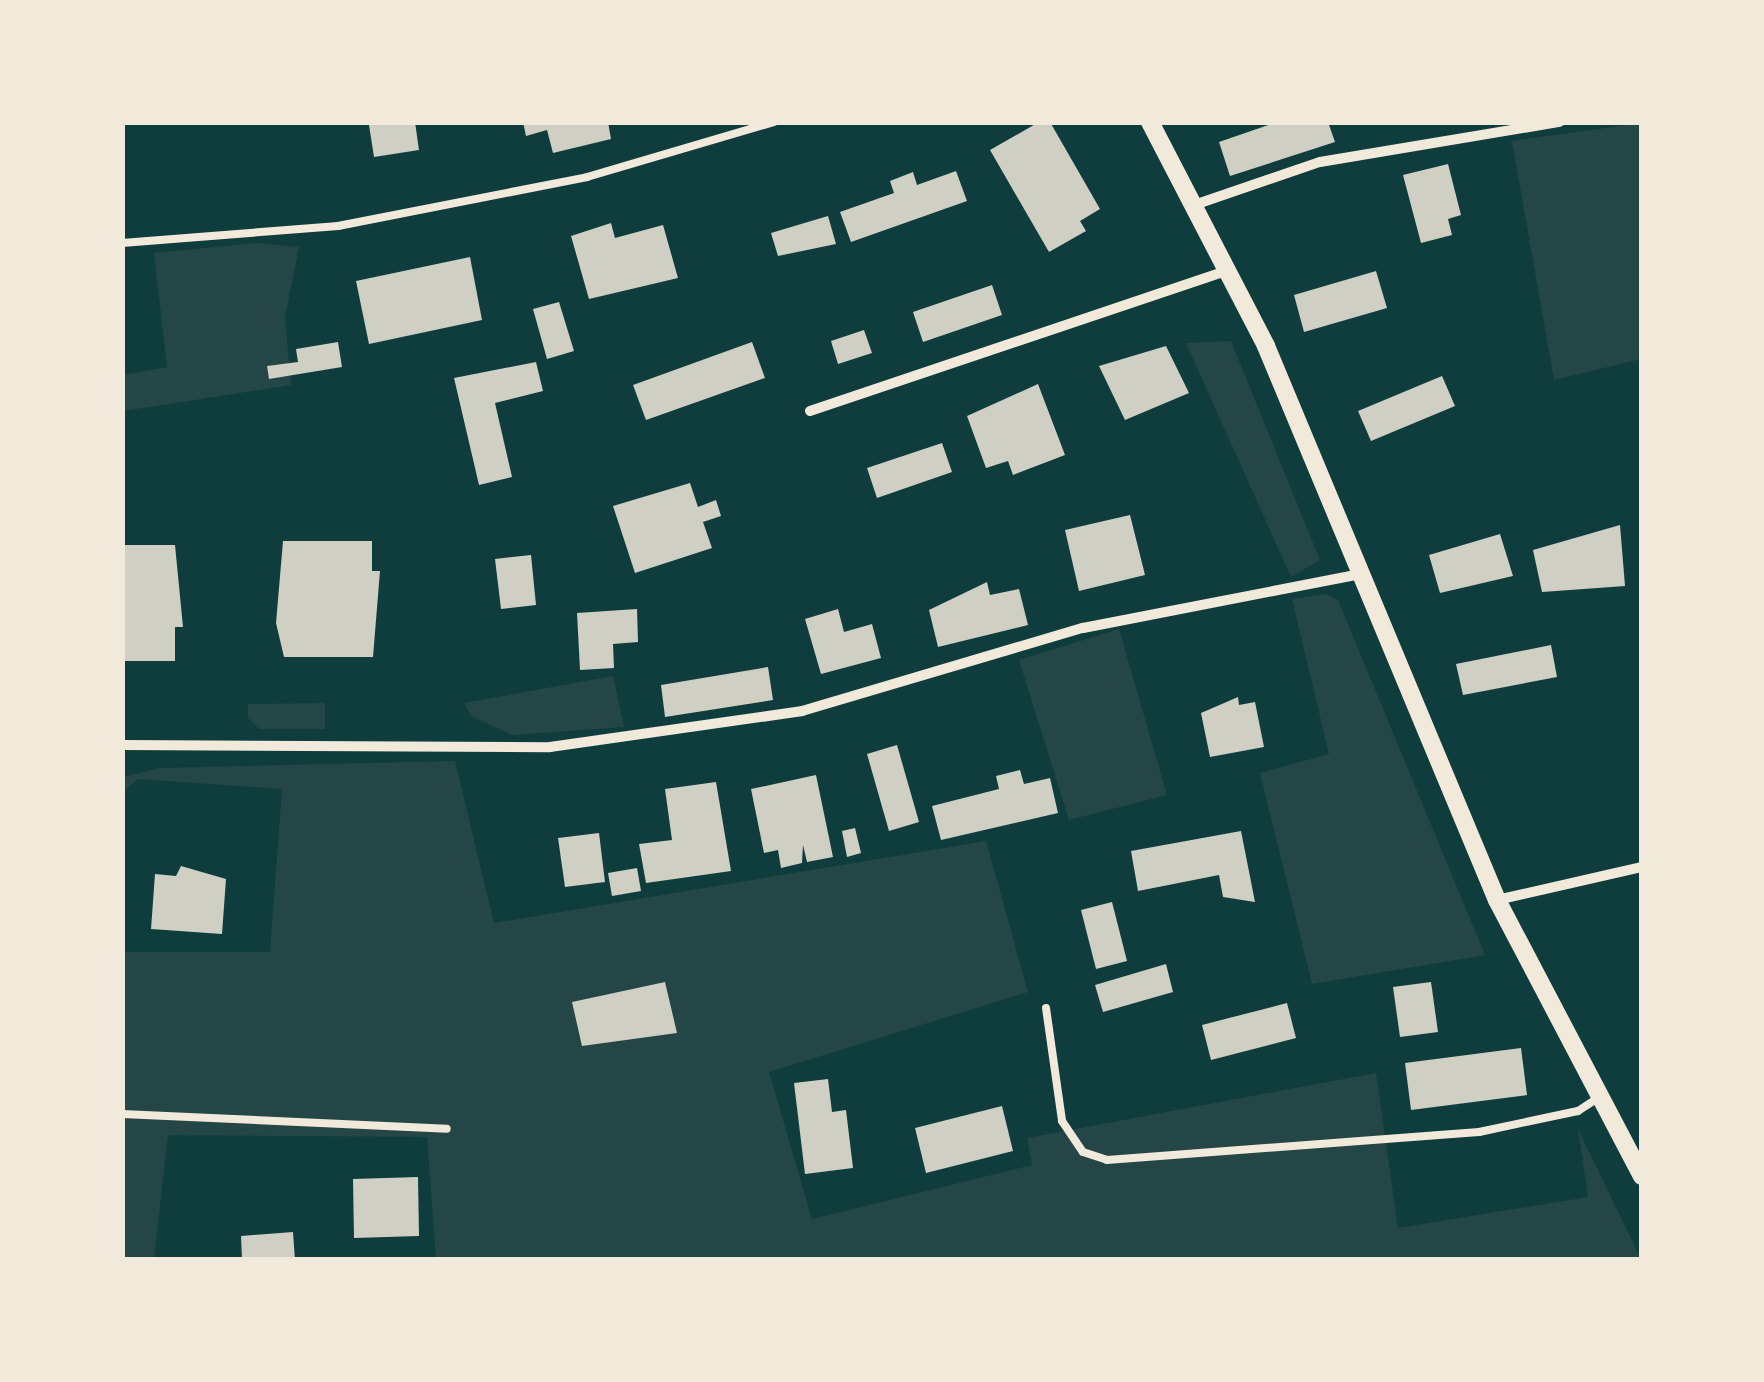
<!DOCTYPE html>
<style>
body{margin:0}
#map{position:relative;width:1764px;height:1382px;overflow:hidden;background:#0f3d3e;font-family:Karla,sans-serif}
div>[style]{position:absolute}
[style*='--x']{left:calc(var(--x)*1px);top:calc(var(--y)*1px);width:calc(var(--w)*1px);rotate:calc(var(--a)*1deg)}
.green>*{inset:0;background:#244646}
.building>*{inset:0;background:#cfcfc3}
.service>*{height:8px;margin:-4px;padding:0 4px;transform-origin:4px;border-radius:4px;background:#f1e9da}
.minor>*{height:10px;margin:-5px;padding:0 5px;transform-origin:5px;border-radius:5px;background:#f1e9da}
.tertiary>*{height:18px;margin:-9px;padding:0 9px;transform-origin:9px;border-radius:9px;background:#f1e9da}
span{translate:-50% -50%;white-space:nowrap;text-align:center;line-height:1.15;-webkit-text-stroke:8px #f1e9da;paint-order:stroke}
.frame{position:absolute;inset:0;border:125px solid #f1e9da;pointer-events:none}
</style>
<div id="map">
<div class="green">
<i style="clip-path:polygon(1642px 123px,1641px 359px,1554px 380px,1512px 141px)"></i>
<i style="clip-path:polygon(257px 243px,299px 247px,285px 317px,291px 385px,123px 411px,123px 375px,167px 367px,154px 253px)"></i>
<i style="clip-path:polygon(1231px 341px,1320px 560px,1291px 577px,1186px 343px)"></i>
<i style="clip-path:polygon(1327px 594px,1338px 600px,1485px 955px,1312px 984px,1260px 773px,1329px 754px,1292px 599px)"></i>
<i style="clip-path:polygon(1119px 629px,1167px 795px,1069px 820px,1019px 660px)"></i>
<i style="clip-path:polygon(613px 676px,624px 727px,512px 735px,471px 716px,464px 703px)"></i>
<i style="clip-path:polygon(325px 703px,325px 729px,259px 729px,248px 718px,248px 704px)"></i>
<i style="clip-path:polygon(455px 761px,494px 923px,986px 841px,1028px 992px,769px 1072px,812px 1219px,1032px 1165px,1027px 1138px,1376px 1073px,1398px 1228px,1588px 1197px,1578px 1129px,1641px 1259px,436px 1259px,427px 1137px,168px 1135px,154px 1259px,123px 1259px,123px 952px,270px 952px,282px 789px,138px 779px,123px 792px,123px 777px,160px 768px)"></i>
</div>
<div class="building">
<i style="clip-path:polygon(351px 122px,415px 122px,419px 150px,374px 157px,369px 125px)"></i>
<i style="clip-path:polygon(523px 122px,608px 122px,611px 139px,553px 153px,547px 130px,526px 136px)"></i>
<i style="clip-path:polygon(1039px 122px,1050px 122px,1100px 209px,1080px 221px,1086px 231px,1049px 252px,990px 150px)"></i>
<i style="clip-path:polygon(1277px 122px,1328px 122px,1335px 142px,1230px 176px,1219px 142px)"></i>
<i style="clip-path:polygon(1448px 164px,1461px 215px,1448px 219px,1452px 235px,1421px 243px,1403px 175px)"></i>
<i style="clip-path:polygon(956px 171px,967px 201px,851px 242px,840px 212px,894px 193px,890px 181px,913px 172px,917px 185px)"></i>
<i style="clip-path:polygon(828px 216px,836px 244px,778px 256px,771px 233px)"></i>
<i style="clip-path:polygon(611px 223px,615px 238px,663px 225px,678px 278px,589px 299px,571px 236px)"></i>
<i style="clip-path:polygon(470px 257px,482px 320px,369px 344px,356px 281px)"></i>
<i style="clip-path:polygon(1376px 271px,1387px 308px,1304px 332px,1294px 295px)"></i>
<i style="clip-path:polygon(992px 285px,1002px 315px,923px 342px,913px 312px)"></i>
<i style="clip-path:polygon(559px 302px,574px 351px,547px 359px,533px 309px)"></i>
<i style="clip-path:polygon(864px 330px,872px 353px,838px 364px,831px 341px)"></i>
<i style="clip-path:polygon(338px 342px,342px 367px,269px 379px,267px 366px,298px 362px,296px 349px)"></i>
<i style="clip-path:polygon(752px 342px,765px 378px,646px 420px,633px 385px)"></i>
<i style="clip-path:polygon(1166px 346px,1189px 393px,1125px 420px,1099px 366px)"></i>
<i style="clip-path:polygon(536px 362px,543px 391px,495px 403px,512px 477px,479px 485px,454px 378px)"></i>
<i style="clip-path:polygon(1442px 376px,1455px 406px,1371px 441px,1358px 411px)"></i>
<i style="clip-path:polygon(1038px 384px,1065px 455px,1013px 475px,1008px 461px,986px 468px,967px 416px)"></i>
<i style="clip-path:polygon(942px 443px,952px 472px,877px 498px,867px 468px)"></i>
<i style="clip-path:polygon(690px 483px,698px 507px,716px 500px,721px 516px,703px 522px,712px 548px,635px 573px,613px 506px)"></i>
<i style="clip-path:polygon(1130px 515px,1145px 575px,1079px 591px,1065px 530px)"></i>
<i style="clip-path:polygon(1620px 525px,1625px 586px,1542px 592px,1533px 550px)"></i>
<i style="clip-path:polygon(1500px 534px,1513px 576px,1440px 593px,1429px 555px)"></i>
<i style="clip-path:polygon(283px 541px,372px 541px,372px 571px,380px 571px,373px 657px,284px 657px,276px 623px)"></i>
<i style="clip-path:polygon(122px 545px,175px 545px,183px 627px,175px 627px,175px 661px,122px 661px)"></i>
<i style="clip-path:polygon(531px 555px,536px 605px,501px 609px,495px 559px)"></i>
<i style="clip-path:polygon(987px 582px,990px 595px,1019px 589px,1028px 625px,938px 647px,929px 610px)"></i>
<i style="clip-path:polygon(637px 609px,638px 642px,613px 644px,614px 668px,580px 670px,577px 613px)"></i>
<i style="clip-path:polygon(838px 609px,844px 632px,872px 624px,881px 658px,821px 674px,805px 619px)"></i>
<i style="clip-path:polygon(1551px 645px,1557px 677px,1463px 695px,1456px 664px)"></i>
<i style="clip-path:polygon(768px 667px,773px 700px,665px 717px,661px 685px)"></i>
<i style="clip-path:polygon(1238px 697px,1239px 705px,1255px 702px,1264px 747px,1210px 757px,1201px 713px)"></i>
<i style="clip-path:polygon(897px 745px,919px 822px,889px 831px,867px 754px)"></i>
<i style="clip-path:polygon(1020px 770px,1024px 784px,1050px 778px,1058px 813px,941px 840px,932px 806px,999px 789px,996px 776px)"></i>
<i style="clip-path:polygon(816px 775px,833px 857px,807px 862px,803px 845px,802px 863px,781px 868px,778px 850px,764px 853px,751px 789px)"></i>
<i style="clip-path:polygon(716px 782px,731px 871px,646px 883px,639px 844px,672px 840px,665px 789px)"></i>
<i style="clip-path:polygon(855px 828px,861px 853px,847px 857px,842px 831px)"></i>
<i style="clip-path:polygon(1241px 831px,1255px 902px,1223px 897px,1219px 875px,1138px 891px,1131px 851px)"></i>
<i style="clip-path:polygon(599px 833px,605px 882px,565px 887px,558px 838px)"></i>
<i style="clip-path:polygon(181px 866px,226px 879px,222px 934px,151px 929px,155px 874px,176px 876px)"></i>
<i style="clip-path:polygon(637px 868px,641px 891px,612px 896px,608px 873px)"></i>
<i style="clip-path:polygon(1112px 902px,1127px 961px,1096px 969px,1081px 910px)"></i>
<i style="clip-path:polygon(1166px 964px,1173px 992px,1103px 1012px,1095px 985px)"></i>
<i style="clip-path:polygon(665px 982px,677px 1033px,582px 1046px,572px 1002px)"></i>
<i style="clip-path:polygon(1431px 982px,1438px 1032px,1400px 1037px,1393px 987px)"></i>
<i style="clip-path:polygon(1287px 1003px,1296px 1038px,1211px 1060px,1202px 1025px)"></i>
<i style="clip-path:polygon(1521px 1048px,1527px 1095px,1411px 1110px,1405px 1063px)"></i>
<i style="clip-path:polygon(828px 1079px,832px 1112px,846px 1110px,853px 1168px,805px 1174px,794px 1083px)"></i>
<i style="clip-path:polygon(1002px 1106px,1013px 1151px,926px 1173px,915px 1128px)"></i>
<i style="clip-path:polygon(418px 1177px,419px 1236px,354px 1238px,353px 1179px)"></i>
<i style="clip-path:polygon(293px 1232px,295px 1260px,242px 1260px,241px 1236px)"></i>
</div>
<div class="service">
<i style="--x:122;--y:243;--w:217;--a:-4.5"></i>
<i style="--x:338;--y:226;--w:254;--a:-11.1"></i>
<i style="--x:587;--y:177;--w:195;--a:-16.4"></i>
<i style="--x:1046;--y:1008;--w:114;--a:81.9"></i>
<i style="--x:1062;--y:1121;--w:37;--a:56"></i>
<i style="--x:1083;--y:1152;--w:25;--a:18"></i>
<i style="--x:1107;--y:1160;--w:373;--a:-4.3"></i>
<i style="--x:1479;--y:1132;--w:101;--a:-12"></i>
<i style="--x:1578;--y:1111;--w:24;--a:-33"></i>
<i style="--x:122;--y:1114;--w:325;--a:2.6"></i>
</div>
<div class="minor">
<i style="--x:1197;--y:204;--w:130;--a:-18.9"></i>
<i style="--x:1320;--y:162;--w:243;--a:-9.5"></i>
<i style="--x:810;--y:411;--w:442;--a:-18.6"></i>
<i style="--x:122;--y:745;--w:428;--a:0.3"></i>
<i style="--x:550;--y:747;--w:255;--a:-8.1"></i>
<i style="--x:802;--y:711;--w:293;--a:-16.5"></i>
<i style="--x:1083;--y:628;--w:283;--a:-11"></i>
<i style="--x:1497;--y:900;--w:149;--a:-12.8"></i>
</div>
<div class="tertiary">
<i style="--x:1150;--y:122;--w:252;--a:62.6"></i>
<i style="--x:1266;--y:346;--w:600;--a:67.37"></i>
<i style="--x:1497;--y:900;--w:312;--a:62.3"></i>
</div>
<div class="frame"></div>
</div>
